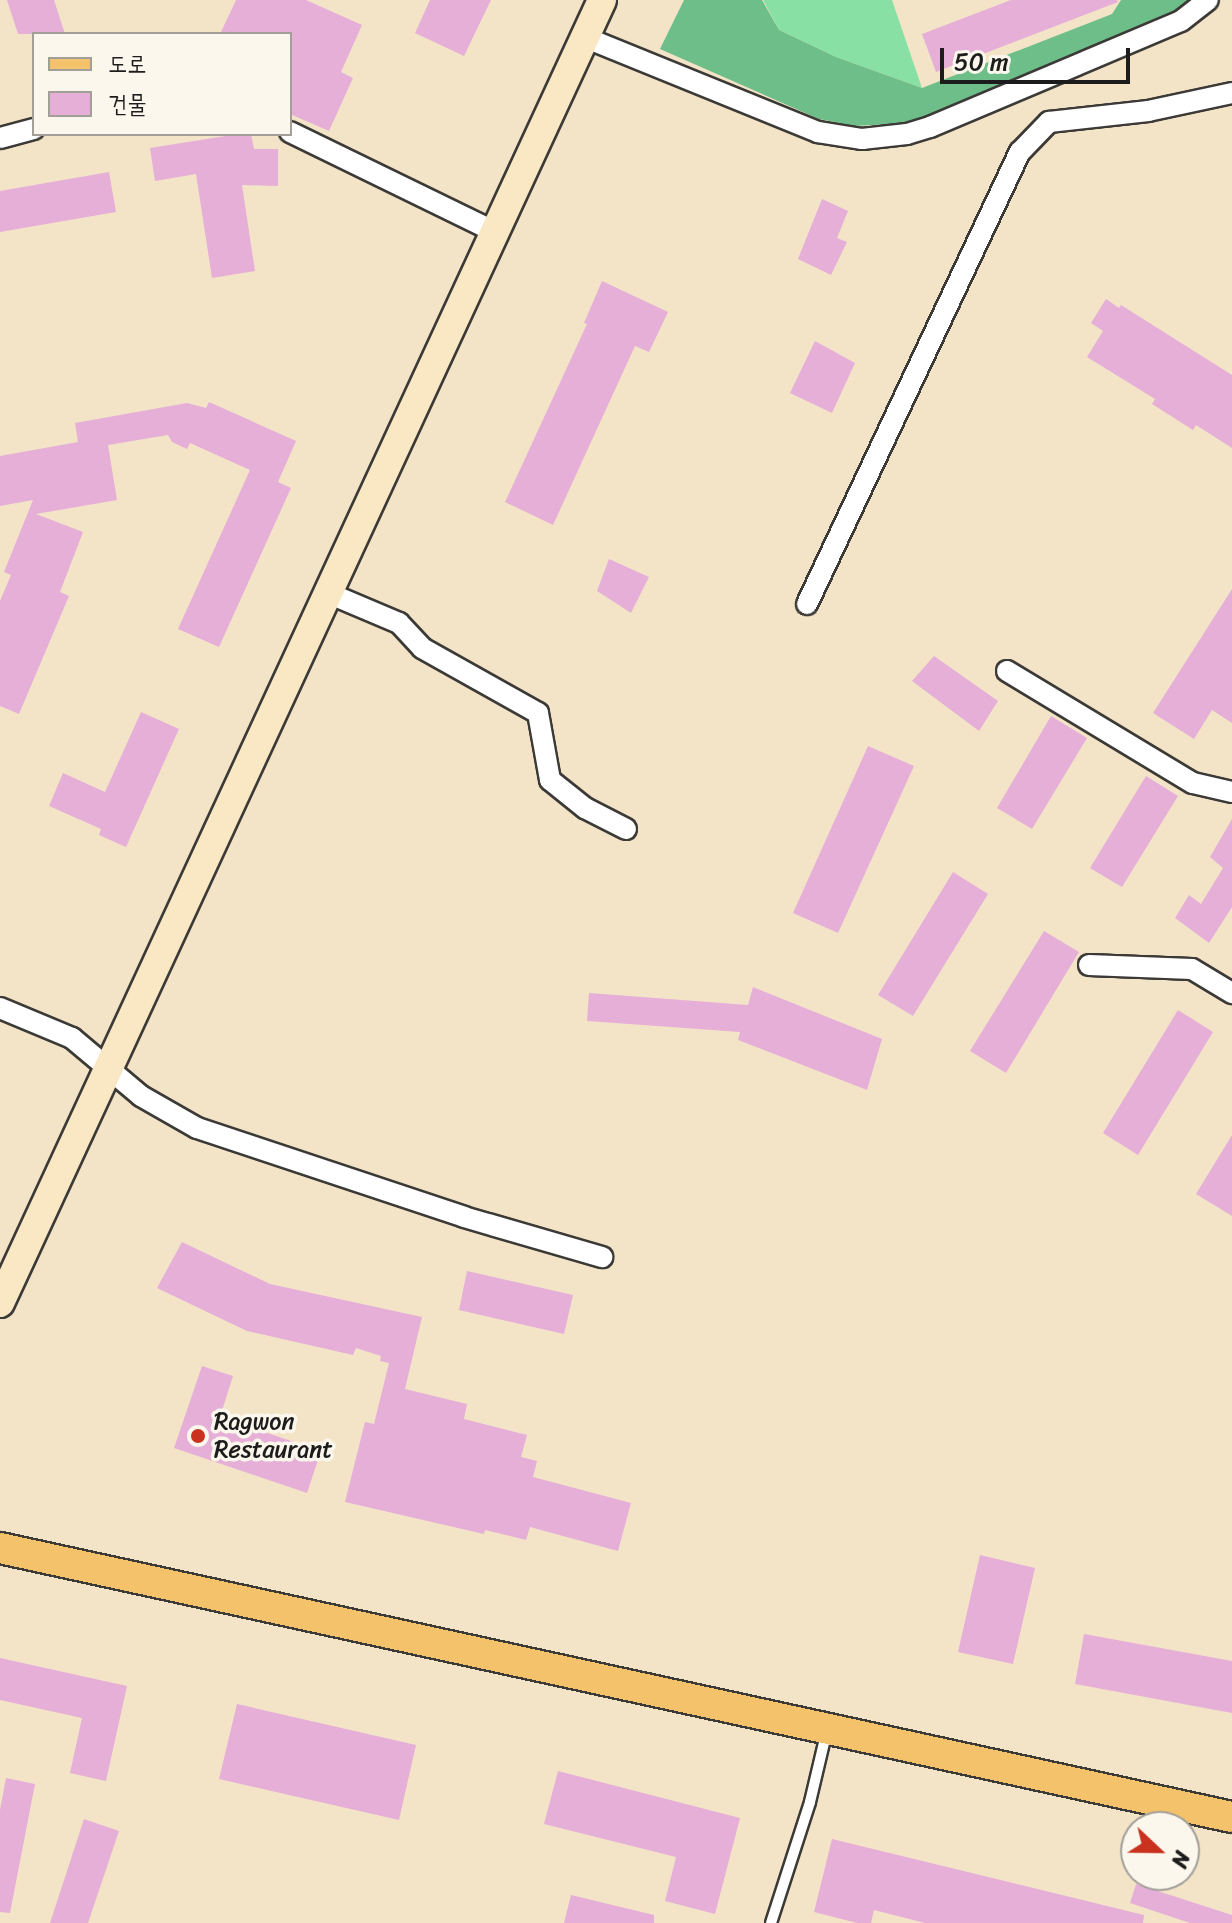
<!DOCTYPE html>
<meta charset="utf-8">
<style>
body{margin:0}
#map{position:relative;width:1232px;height:1923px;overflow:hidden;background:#f3e4c8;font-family:Sriracha,"Poor Story",sans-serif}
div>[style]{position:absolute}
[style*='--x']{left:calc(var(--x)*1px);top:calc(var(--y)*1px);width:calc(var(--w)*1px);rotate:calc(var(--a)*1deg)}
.green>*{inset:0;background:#88e0a5}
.forest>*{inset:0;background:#6ebe8a}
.building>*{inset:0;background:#e5afd8}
.roads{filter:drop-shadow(2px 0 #3c3a36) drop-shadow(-2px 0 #3c3a36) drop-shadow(0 2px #3c3a36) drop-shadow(0 -2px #3c3a36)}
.service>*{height:10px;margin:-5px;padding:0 5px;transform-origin:5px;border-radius:5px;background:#fff}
.minor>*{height:20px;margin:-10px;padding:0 10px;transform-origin:10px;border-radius:10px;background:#fff}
.secondary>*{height:28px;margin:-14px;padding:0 14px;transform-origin:14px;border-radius:14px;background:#fae7c3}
.primary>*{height:30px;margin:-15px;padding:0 15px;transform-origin:15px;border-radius:15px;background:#f3c26a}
.dots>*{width:22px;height:22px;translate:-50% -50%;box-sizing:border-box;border:4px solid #fbf7ec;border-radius:50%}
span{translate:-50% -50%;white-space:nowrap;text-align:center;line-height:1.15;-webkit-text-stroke:7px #fbf7ec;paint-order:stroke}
.poi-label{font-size:24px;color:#1c1c1c}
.left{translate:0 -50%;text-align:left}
.legend{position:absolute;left:32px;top:32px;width:260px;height:104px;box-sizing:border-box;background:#fbf7ec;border:2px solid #a29f99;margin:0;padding:10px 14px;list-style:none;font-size:24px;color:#1c1c1c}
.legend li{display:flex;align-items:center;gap:16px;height:40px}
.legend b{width:40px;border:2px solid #a29f99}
.north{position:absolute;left:1120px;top:1811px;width:80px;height:80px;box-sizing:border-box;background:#fbf7ec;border:2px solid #a29f99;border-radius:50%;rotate:112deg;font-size:22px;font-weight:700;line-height:32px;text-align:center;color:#1c1c1c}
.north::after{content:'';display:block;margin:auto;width:28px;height:36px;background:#c8321e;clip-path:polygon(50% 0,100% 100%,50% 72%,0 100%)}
.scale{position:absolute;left:940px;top:48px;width:190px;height:36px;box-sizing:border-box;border:4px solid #1c1c1c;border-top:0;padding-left:10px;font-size:24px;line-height:28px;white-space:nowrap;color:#1c1c1c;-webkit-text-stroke:6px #fbf7ec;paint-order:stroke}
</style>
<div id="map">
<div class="green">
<i style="clip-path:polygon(763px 0,892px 0,922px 88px,836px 57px,779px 30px)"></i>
</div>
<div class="forest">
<i style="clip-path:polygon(684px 0,762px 0,779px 30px,836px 57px,922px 88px,1112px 14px,1121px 0,1190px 0,1176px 12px,909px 123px,855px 126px,819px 119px,660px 49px)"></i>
</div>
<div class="building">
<i style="clip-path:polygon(7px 0,54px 0,65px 34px,18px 34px)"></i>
<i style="clip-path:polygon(236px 0,306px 0,362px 25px,341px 72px,353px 78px,329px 131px,290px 114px,290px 34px,220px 34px)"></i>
<i style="clip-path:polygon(430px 0,491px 0,464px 56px,415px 33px)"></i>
<i style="clip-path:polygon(1011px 0,1117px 0,1118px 2px,936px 72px,922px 34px)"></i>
<i style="clip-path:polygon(238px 134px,251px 134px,254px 149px,278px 149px,278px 186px,242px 185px,255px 271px,212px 278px,196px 174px,155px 181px,150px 148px)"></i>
<i style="clip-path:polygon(109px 172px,116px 212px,0 232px,0 191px)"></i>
<i style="clip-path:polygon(822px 199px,848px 211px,837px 238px,847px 242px,831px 275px,798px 259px)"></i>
<i style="clip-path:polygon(602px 281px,668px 312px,649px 352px,635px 346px,553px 525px,505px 502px,587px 324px,584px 323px)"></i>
<i style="clip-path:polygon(1106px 299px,1119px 308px,1121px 305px,1232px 375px,1232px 448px,1196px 425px,1193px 430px,1152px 404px,1155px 399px,1087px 357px,1103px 331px,1091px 323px)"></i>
<i style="clip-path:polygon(815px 341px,855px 363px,832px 413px,790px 393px)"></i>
<i style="clip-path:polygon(209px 402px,296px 441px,278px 482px,291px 488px,219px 647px,178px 629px,250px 470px,190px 443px,187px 449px,172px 442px,168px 435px,108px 445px,117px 500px,36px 514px,83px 532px,60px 592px,69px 596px,19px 714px,0 706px,0 601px,11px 575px,4px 572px,33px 500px,0 506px,0 456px,78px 442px,75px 423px,187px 403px,206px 408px)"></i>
<i style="clip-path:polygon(609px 559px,649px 577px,631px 613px,597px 591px)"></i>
<i style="clip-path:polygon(1232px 589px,1232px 723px,1212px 710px,1194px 739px,1153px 713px)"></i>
<i style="clip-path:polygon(934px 656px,998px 701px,979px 731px,912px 681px)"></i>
<i style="clip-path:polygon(141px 712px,179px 729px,126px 847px,99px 835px,101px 829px,49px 806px,63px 773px,105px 792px)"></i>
<i style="clip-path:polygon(1051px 716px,1087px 738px,1032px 829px,997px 808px)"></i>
<i style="clip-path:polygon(868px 746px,914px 766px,838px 933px,793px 913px)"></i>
<i style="clip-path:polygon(1146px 776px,1178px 796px,1122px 887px,1090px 868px)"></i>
<i style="clip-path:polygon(1232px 819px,1232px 907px,1209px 943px,1175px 918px,1189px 895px,1201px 904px,1223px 868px,1210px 857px)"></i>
<i style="clip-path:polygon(953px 872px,988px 894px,913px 1016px,878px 995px)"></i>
<i style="clip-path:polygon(1044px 931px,1079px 952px,1006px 1073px,970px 1051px)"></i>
<i style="clip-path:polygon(753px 987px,882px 1039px,867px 1090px,738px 1040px,740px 1032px,587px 1021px,589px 993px,748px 1005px)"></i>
<i style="clip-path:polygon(1178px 1010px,1213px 1032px,1138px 1155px,1103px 1133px)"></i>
<i style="clip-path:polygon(1232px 1135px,1232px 1216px,1196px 1194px)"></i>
<i style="clip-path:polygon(182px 1242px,270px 1284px,422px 1317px,405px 1389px,467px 1404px,464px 1419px,527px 1435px,521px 1457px,537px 1461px,533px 1477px,631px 1503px,618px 1551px,530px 1527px,526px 1540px,485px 1530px,484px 1534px,345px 1502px,365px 1422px,374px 1424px,389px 1363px,380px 1361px,381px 1356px,356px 1348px,353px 1355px,247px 1331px,157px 1288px)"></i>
<i style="clip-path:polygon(467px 1271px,573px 1295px,564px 1334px,459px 1310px)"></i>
<i style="clip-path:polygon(202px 1366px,233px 1376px,220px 1417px,321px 1451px,307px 1493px,174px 1448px)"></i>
<i style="clip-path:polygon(980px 1555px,1035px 1568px,1013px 1664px,958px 1652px)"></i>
<i style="clip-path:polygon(1084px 1634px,1232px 1661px,1232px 1713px,1075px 1684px)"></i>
<i style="clip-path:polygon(0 1658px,127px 1686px,106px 1781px,70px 1773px,82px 1718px,0 1700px)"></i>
<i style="clip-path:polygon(237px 1704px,416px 1745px,399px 1820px,219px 1779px)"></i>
<i style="clip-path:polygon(558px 1771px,740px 1818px,715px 1914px,665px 1901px,676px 1857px,544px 1824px)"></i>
<i style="clip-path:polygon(6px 1778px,35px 1784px,10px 1913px,0 1912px,0 1810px)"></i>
<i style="clip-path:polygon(84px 1819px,119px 1831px,88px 1923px,50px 1923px)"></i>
<i style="clip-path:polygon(832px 1839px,1144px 1915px,1143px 1923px,925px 1923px,874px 1910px,871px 1923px,857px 1923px,814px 1912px)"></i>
<i style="clip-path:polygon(1136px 1884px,1232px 1915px,1232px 1923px,1190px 1923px,1130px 1903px)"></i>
<i style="clip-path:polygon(571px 1895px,654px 1915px,654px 1923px,564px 1923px)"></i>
</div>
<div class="roads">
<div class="service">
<i style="--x:771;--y:1923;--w:127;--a:-72.1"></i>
<i style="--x:810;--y:1802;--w:74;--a:-76.7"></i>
</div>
<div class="minor">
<i style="--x:584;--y:37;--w:253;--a:22.1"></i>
<i style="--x:818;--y:132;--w:45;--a:9"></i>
<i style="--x:862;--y:139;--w:45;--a:-6.3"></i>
<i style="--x:907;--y:134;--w:24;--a:-17"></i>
<i style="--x:930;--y:127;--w:272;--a:-22.9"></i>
<i style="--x:1181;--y:21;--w:34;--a:-38"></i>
<i style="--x:290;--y:132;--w:228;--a:26"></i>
<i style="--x:0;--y:138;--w:35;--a:-15"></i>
<i style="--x:328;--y:593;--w:77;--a:22.9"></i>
<i style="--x:399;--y:623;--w:34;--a:47"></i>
<i style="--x:422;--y:648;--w:133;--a:29.3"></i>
<i style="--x:538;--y:713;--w:68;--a:79.8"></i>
<i style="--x:550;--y:780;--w:45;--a:38.7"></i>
<i style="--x:585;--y:808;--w:46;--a:27.1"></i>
<i style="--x:807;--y:604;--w:500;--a:-64.8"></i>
<i style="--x:1020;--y:152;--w:42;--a:-46"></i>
<i style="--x:1049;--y:122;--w:100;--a:-6.3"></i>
<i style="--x:1148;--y:111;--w:86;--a:-12.1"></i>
<i style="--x:1007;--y:671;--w:217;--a:31.1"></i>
<i style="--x:1193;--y:783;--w:40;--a:13"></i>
<i style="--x:1089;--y:965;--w:103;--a:2.2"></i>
<i style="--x:1192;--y:969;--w:47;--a:31"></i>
<i style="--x:0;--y:1008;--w:78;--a:22.6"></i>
<i style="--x:72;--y:1038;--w:90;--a:40"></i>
<i style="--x:141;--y:1096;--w:64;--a:29.7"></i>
<i style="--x:197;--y:1128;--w:281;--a:18.4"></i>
<i style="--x:464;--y:1217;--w:144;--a:16.2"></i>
</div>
<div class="secondary">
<i style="--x:0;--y:1303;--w:1435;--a:-65.2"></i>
</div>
<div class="primary">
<i style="--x:0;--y:1548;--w:1261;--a:12.32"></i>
</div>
</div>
<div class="dots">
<i style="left:198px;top:1436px;background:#c8321e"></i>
</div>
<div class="poi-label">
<span class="left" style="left:214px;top:1436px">Ragwon<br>Restaurant</span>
</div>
<ul class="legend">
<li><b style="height:10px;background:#f3c26a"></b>도로</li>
<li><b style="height:22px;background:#e5afd8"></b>건물</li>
</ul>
<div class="north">N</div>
<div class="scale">50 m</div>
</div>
